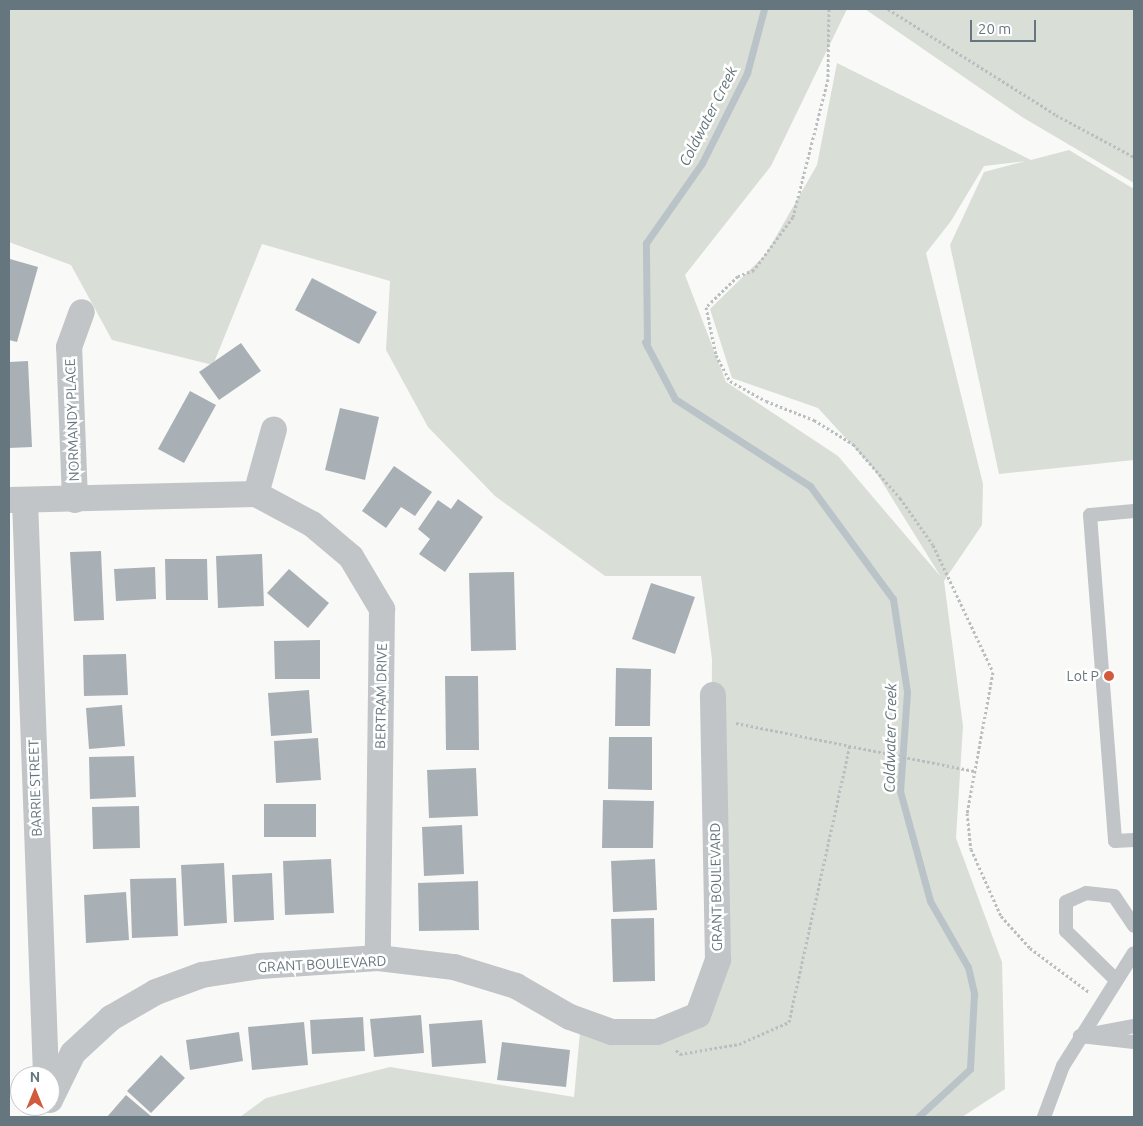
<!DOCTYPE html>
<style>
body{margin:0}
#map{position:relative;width:1143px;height:1126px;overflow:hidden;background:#f9f9f7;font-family:Ubuntu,sans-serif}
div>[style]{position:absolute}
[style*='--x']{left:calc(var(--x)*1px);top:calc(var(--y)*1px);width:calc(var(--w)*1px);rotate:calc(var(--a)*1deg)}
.green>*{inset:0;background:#d9ded7}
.stream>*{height:7px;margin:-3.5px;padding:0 3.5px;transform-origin:3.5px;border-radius:3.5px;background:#bac4c8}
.building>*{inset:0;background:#a9b0b5}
.path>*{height:3px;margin-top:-1.5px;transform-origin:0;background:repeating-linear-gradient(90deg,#bbbec0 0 2.5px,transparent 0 5px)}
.service>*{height:14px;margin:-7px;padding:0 7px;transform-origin:7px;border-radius:7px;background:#c1c5c8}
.minor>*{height:26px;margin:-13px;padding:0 13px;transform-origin:13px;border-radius:13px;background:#c1c5c8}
.dots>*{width:14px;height:14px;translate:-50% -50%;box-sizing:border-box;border:2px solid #fff;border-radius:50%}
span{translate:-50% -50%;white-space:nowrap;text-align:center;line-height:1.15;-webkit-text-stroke:5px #fff;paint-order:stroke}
.street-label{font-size:14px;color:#66767f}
.poi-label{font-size:14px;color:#66767f}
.right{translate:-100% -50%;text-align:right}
.water-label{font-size:15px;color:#627379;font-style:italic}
.frame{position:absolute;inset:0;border:10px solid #66767f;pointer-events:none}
.north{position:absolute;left:10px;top:1066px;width:50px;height:50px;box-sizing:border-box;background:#fff;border:1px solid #c2c8cc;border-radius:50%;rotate:0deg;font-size:14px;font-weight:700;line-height:20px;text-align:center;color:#66767f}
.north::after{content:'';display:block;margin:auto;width:18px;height:22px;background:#d25b3e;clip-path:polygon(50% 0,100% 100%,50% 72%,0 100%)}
.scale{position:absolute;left:970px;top:20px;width:66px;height:22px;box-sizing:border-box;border:2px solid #66767f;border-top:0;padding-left:6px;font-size:15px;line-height:18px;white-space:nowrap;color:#66767f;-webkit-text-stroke:4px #fff;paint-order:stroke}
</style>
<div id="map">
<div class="green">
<i style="clip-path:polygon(9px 9px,847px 9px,771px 166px,685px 275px,726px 382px,838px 456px,941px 577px,874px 469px,818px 408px,732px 378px,710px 309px,766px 254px,817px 165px,837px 63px,1031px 160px,1069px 150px,1134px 189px,1134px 460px,999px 474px,950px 245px,984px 172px,1026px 161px,984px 166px,951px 221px,926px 253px,983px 484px,982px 525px,944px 581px,963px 726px,956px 838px,1002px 962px,1005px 1089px,962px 1117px,240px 1117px,266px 1098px,390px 1067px,574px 1097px,580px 1032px,657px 1025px,690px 1013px,710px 985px,712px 659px,701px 576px,605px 576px,495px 496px,428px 427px,386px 350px,390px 281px,262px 244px,213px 365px,112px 340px,71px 265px,9px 242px)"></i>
<i style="clip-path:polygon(865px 9px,1134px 9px,1134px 183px,1022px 117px)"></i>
</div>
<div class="stream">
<i style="--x:645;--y:342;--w:64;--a:62.2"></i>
<i style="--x:675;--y:399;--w:161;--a:32.8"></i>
<i style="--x:810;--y:486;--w:140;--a:53.7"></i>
<i style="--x:893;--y:599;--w:94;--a:81.4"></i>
<i style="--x:907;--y:692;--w:99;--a:94"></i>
<i style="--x:900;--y:791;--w:114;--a:74.7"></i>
<i style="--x:930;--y:901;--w:76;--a:60.1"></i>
<i style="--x:968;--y:967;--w:28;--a:77"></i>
<i style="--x:974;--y:994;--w:75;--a:93.1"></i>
<i style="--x:970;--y:1069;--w:71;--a:137.3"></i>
<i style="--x:647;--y:346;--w:103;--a:-90.6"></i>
<i style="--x:646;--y:243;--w:98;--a:-55"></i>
<i style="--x:702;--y:163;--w:101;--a:-63.4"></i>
<i style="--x:747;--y:73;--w:66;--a:-75.1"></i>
</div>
<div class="building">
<i style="clip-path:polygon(10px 259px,38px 267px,17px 342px,9px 340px)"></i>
<i style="clip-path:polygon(312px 278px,377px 312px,359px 344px,295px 310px)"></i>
<i style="clip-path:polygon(241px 343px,261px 371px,219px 400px,199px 372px)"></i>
<i style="clip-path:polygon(28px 361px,32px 447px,9px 448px,9px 362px)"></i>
<i style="clip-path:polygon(190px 391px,216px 405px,184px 463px,158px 449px)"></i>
<i style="clip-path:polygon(340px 408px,379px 417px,365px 480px,325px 470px)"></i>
<i style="clip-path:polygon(394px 466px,432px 492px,415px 516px,401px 507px,386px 528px,362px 511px)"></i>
<i style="clip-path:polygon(458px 499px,483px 517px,445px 572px,419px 554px,430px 539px,418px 529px,438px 500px,451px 509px)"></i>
<i style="clip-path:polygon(101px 551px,104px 620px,74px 621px,70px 552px)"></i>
<i style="clip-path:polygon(262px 554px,264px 606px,218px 608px,216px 556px)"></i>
<i style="clip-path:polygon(165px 559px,207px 559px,208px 600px,166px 600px)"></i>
<i style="clip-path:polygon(155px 567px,156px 599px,116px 601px,114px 569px)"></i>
<i style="clip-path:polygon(289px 569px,329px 603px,308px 628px,267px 593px)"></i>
<i style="clip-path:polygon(514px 572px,516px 650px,471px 651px,469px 573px)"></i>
<i style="clip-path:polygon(651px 583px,695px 597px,675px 654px,632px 639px)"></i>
<i style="clip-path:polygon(320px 640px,320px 679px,275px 679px,274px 641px)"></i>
<i style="clip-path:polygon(126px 654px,128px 695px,84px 696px,83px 655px)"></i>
<i style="clip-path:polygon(616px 668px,651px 669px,650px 726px,615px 726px)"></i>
<i style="clip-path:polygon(445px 676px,478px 676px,479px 750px,446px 750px)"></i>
<i style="clip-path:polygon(309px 690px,312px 733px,271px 736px,268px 693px)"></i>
<i style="clip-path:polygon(122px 705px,125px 746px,89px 749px,86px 708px)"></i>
<i style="clip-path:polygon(609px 737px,652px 737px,652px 790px,608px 789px)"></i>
<i style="clip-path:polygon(318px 738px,321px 780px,276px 783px,274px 741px)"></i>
<i style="clip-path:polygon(134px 756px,136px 797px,90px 799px,89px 757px)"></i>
<i style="clip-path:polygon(476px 768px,478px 816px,429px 818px,427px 770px)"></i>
<i style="clip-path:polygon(603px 800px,654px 801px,653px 848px,602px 848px)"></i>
<i style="clip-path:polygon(264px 804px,316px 804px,316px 837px,264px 837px)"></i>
<i style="clip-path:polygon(139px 806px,140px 848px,93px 849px,92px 807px)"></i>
<i style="clip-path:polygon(462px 825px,464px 874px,424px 876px,422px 827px)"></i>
<i style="clip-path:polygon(331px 859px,334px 913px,285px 915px,283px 861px)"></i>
<i style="clip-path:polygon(655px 859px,657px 910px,613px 912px,611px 861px)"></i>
<i style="clip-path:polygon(224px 863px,227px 923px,184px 926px,181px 865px)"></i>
<i style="clip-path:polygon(272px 873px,274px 920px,234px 922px,232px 875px)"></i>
<i style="clip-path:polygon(176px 878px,178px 936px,132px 938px,130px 879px)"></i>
<i style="clip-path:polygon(478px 881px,479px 930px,419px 931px,418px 883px)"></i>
<i style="clip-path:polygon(126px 892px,129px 940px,86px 943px,84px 895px)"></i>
<i style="clip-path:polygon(654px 918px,655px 981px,613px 982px,611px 919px)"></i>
<i style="clip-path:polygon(421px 1015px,424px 1053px,374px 1057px,370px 1019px)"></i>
<i style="clip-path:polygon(363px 1017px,365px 1051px,312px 1054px,310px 1020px)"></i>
<i style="clip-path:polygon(482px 1020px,486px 1063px,432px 1067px,429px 1024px)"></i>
<i style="clip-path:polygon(304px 1022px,308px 1065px,252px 1070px,248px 1027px)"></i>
<i style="clip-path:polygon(239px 1032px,243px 1061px,190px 1070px,186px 1040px)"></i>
<i style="clip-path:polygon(502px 1042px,570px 1050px,566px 1087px,497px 1080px)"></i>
<i style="clip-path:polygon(161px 1055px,185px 1078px,151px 1113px,127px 1091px)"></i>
<i style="clip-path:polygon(126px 1095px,152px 1117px,107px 1117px)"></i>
</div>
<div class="path">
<i style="--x:829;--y:9;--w:70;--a:90.8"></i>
<i style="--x:828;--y:79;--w:142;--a:104.2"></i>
<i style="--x:793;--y:217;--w:66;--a:126.3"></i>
<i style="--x:754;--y:270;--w:17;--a:159"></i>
<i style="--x:738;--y:276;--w:45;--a:135.9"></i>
<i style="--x:706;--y:307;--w:49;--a:78.2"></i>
<i style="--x:716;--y:355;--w:30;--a:62"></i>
<i style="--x:730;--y:381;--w:41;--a:29.1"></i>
<i style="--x:766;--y:401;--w:52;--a:21.6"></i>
<i style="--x:814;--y:420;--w:46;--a:31.6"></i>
<i style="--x:853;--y:444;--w:72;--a:49"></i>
<i style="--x:900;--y:498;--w:57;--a:54.9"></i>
<i style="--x:933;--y:545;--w:140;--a:64.7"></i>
<i style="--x:993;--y:672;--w:143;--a:100.4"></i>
<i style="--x:967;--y:813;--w:36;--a:84"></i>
<i style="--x:971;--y:849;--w:73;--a:65.9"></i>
<i style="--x:1001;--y:916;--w:43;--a:47.8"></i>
<i style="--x:1030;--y:948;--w:74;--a:36.7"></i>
<i style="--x:888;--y:9;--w:199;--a:32.2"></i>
<i style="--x:1056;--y:115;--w:89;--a:28.3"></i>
<i style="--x:736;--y:723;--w:243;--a:11.4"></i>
<i style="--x:676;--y:1050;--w:6;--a:45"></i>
<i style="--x:680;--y:1054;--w:60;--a:-9.6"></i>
<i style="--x:739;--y:1044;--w:55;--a:-23.7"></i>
<i style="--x:789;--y:1022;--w:284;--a:-77.6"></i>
</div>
<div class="service">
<i style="--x:1134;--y:511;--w:44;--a:174.8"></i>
<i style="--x:1090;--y:515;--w:327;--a:85.6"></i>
<i style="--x:1115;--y:841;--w:19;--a:-3"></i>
<i style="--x:1116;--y:980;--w:70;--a:-135.6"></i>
<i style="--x:1066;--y:931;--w:29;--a:-90"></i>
<i style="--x:1066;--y:902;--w:22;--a:-24"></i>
<i style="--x:1086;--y:893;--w:28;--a:6"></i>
<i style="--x:1114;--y:896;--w:36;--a:56"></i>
<i style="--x:1134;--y:1026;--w:55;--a:169.5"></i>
<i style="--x:1080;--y:1036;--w:54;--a:6.3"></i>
<i style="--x:1044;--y:1117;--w:54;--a:-69.6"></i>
<i style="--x:1063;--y:1066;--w:133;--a:-57.9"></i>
</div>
<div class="minor">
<i style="--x:256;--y:494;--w:67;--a:-74.5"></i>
<i style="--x:9;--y:500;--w:247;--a:-1.4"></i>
<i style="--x:256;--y:494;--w:64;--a:28.2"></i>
<i style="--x:312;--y:524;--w:51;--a:40.2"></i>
<i style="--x:351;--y:557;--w:61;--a:59.2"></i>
<i style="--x:382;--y:609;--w:349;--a:90.7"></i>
<i style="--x:25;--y:500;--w:576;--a:87.91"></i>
<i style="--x:75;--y:500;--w:153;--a:-92.2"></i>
<i style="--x:69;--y:347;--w:37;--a:-70"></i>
<i style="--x:50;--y:1100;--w:52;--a:-63.9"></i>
<i style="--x:73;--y:1053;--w:52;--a:-42.6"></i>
<i style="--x:111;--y:1018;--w:52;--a:-30"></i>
<i style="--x:156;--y:992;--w:49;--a:-20.3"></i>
<i style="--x:202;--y:975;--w:59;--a:-8.8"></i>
<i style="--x:260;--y:966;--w:118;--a:-3.9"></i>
<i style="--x:378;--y:958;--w:77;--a:6.8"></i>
<i style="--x:454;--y:967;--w:65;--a:17"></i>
<i style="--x:516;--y:986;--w:62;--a:29.9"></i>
<i style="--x:570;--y:1017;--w:45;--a:19.7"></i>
<i style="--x:612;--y:1032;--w:45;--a:0"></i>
<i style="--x:657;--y:1032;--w:44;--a:-22.5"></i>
<i style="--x:698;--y:1015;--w:59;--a:-70"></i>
<i style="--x:718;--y:960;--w:265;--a:-91.1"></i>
</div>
<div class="dots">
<i style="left:1109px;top:676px;background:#d25b3e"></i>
</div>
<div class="street-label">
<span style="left:72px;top:420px;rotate:-92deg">NORMANDY PLACE</span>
<span style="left:381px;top:696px;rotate:-89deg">BERTRAM DRIVE</span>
<span style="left:35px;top:788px;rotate:-92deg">BARRIE STREET</span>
<span style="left:716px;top:887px;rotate:-91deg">GRANT BOULEVARD</span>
<span style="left:322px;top:964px;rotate:-3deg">GRANT BOULEVARD</span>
</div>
<div class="poi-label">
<span class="right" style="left:1099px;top:676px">Lot P</span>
</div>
<div class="water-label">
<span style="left:708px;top:116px;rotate:-63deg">Coldwater Creek</span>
<span style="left:890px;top:738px;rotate:-89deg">Coldwater Creek</span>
</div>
<div class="frame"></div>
<div class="north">N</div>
<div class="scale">20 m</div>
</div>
